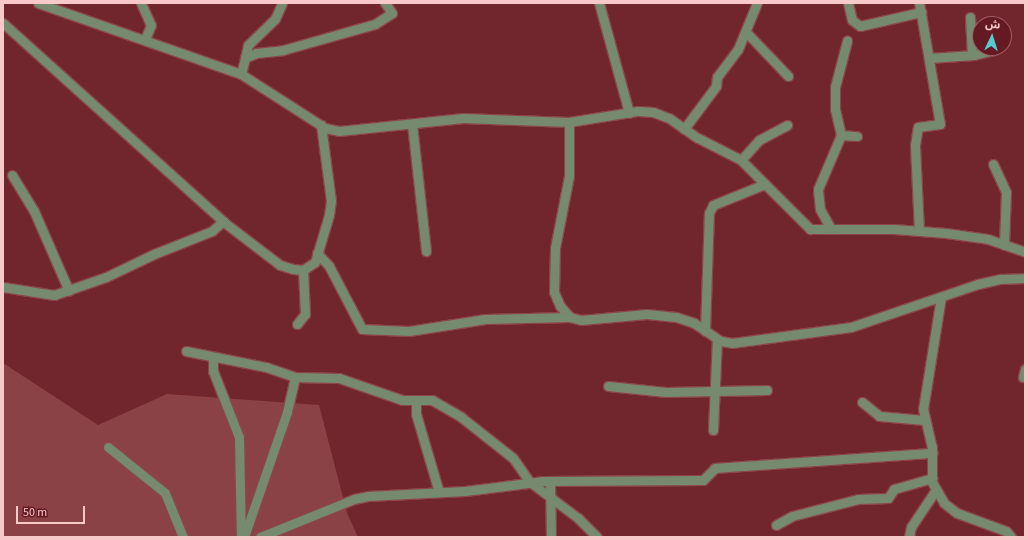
<!DOCTYPE html>
<meta charset="utf-8">
<style>
body{margin:0}
#map{position:relative;width:1028px;height:540px;overflow:hidden;background:#71252c;font-family:"Source Sans 3","Noto Sans Arabic",sans-serif}
div>[style]{position:absolute}
[style*='--x']{left:calc(var(--x)*1px);top:calc(var(--y)*1px);width:calc(var(--w)*1px);rotate:calc(var(--a)*1deg)}
.green>*{inset:0;background:#8b4247}
.roads{filter:drop-shadow(1px 0 #8c464b) drop-shadow(-1px 0 #8c464b) drop-shadow(0 1px #8c464b) drop-shadow(0 -1px #8c464b)}
.minor>*{height:9px;margin:-4.5px;padding:0 4.5px;transform-origin:4.5px;border-radius:4.5px;background:#758a6e}
span{translate:-50% -50%;white-space:nowrap;text-align:center;line-height:1.15;-webkit-text-stroke:4px #651922;paint-order:stroke}
.frame{position:absolute;inset:0;border:4px solid #f8c9c9;pointer-events:none}
.north{position:absolute;left:972px;top:16px;width:40px;height:40px;box-sizing:border-box;background:#651922;border:1px solid #a05f65;border-radius:50%;rotate:4deg;font-size:11px;font-weight:700;line-height:16px;text-align:center;color:#f8c9c9}
.north::after{content:'';display:block;margin:auto;width:14px;height:18px;background:#52ccd0;clip-path:polygon(50% 0,100% 100%,50% 72%,0 100%)}
.scale{position:absolute;left:16px;top:506px;width:69px;height:18px;box-sizing:border-box;border:2px solid #f8c9c9;border-top:0;padding-left:5px;font-size:12px;line-height:14px;white-space:nowrap;color:#f8c9c9;-webkit-text-stroke:3px #651922;paint-order:stroke}
</style>
<div id="map">
<div class="green">
<i style="clip-path:polygon(3px 363px,98px 425px,167px 394px,319px 405px,347px 513px,358px 537px,3px 537px)"></i>
</div>
<div class="roads">
<div class="minor">
<i style="--x:38;--y:3;--w:215;--a:19.3"></i>
<i style="--x:241;--y:74;--w:100;--a:32.7"></i>
<i style="--x:325;--y:128;--w:14;--a:12"></i>
<i style="--x:339;--y:131;--w:125;--a:-6"></i>
<i style="--x:463;--y:118;--w:106;--a:2.2"></i>
<i style="--x:569;--y:122;--w:70;--a:-9.1"></i>
<i style="--x:638;--y:111;--w:15;--a:4"></i>
<i style="--x:653;--y:112;--w:17;--a:21"></i>
<i style="--x:669;--y:118;--w:35;--a:35"></i>
<i style="--x:698;--y:138;--w:48;--a:27.1"></i>
<i style="--x:741;--y:160;--w:98;--a:45"></i>
<i style="--x:810;--y:229;--w:84;--a:0"></i>
<i style="--x:894;--y:229;--w:52;--a:4.4"></i>
<i style="--x:946;--y:233;--w:42;--a:8.1"></i>
<i style="--x:988;--y:239;--w:39;--a:19"></i>
<i style="--x:141;--y:3;--w:24;--a:66"></i>
<i style="--x:151;--y:25;--w:15;--a:113"></i>
<i style="--x:599;--y:3;--w:114;--a:74.7"></i>
<i style="--x:848;--y:3;--w:17;--a:77"></i>
<i style="--x:852;--y:20;--w:10;--a:37"></i>
<i style="--x:860;--y:26;--w:63;--a:-12.9"></i>
<i style="--x:970;--y:17;--w:38;--a:87"></i>
<i style="--x:3;--y:23;--w:299;--a:42"></i>
<i style="--x:225;--y:223;--w:69;--a:37.4"></i>
<i style="--x:280;--y:265;--w:14;--a:17"></i>
<i style="--x:293;--y:269;--w:10;--a:6"></i>
<i style="--x:303;--y:270;--w:14;--a:-34"></i>
<i style="--x:315;--y:262;--w:49;--a:-73.4"></i>
<i style="--x:329;--y:215;--w:14;--a:-82"></i>
<i style="--x:331;--y:201;--w:77;--a:-97.5"></i>
<i style="--x:746;--y:32;--w:61;--a:46.3"></i>
<i style="--x:245;--y:58;--w:13;--a:-77"></i>
<i style="--x:248;--y:45;--w:37;--a:-44"></i>
<i style="--x:275;--y:19;--w:17;--a:-66"></i>
<i style="--x:929;--y:58;--w:45;--a:-3.8"></i>
<i style="--x:974;--y:55;--w:21;--a:-14"></i>
<i style="--x:241;--y:74;--w:16;--a:-76"></i>
<i style="--x:245;--y:58;--w:12;--a:-24"></i>
<i style="--x:256;--y:53;--w:27;--a:-6"></i>
<i style="--x:283;--y:50;--w:96;--a:-15.8"></i>
<i style="--x:375;--y:24;--w:20;--a:-33"></i>
<i style="--x:392;--y:13;--w:12;--a:-125"></i>
<i style="--x:569;--y:122;--w:54;--a:90"></i>
<i style="--x:569;--y:176;--w:73;--a:101"></i>
<i style="--x:555;--y:248;--w:44;--a:91.3"></i>
<i style="--x:554;--y:292;--w:15;--a:67"></i>
<i style="--x:560;--y:306;--w:15;--a:48"></i>
<i style="--x:570;--y:317;--w:11;--a:15"></i>
<i style="--x:581;--y:320;--w:66;--a:-5.2"></i>
<i style="--x:647;--y:314;--w:29;--a:6"></i>
<i style="--x:676;--y:317;--w:19;--a:18"></i>
<i style="--x:694;--y:323;--w:32;--a:34"></i>
<i style="--x:721;--y:341;--w:11;--a:10"></i>
<i style="--x:732;--y:343;--w:120;--a:-7.7"></i>
<i style="--x:851;--y:327;--w:134;--a:-18.7"></i>
<i style="--x:978;--y:284;--w:23;--a:-13"></i>
<i style="--x:1000;--y:279;--w:25;--a:-2"></i>
<i style="--x:412;--y:124;--w:128;--a:83.7"></i>
<i style="--x:684;--y:129;--w:54;--a:-53.3"></i>
<i style="--x:716;--y:86;--w:9;--a:-84"></i>
<i style="--x:717;--y:77;--w:35;--a:-53"></i>
<i style="--x:738;--y:49;--w:50;--a:-67.6"></i>
<i style="--x:841;--y:135;--w:16;--a:4"></i>
<i style="--x:741;--y:160;--w:27;--a:-48"></i>
<i style="--x:759;--y:140;--w:32;--a:-28"></i>
<i style="--x:993;--y:164;--w:31;--a:65"></i>
<i style="--x:1006;--y:192;--w:53;--a:92.2"></i>
<i style="--x:12;--y:175;--w:42;--a:58.6"></i>
<i style="--x:34;--y:211;--w:87;--a:66.4"></i>
<i style="--x:831;--y:229;--w:23;--a:-119"></i>
<i style="--x:820;--y:209;--w:20;--a:-96"></i>
<i style="--x:818;--y:189;--w:59;--a:-66.9"></i>
<i style="--x:841;--y:135;--w:27;--a:-103"></i>
<i style="--x:835;--y:109;--w:22;--a:-90"></i>
<i style="--x:835;--y:87;--w:48;--a:-75.4"></i>
<i style="--x:919;--y:231;--w:86;--a:-92.7"></i>
<i style="--x:915;--y:145;--w:18;--a:-81"></i>
<i style="--x:918;--y:127;--w:22;--a:-8"></i>
<i style="--x:940;--y:124;--w:123;--a:-99.8"></i>
<i style="--x:317;--y:253;--w:18;--a:47"></i>
<i style="--x:329;--y:266;--w:71;--a:62.4"></i>
<i style="--x:362;--y:329;--w:47;--a:2.4"></i>
<i style="--x:409;--y:331;--w:77;--a:-9"></i>
<i style="--x:485;--y:319;--w:85;--a:-1.3"></i>
<i style="--x:3;--y:287;--w:52;--a:8.9"></i>
<i style="--x:54;--y:295;--w:55;--a:-19.1"></i>
<i style="--x:106;--y:277;--w:53;--a:-25.6"></i>
<i style="--x:154;--y:254;--w:62;--a:-21.6"></i>
<i style="--x:212;--y:231;--w:15;--a:-42"></i>
<i style="--x:941;--y:297;--w:113;--a:99.1"></i>
<i style="--x:923;--y:409;--w:39;--a:77"></i>
<i style="--x:932;--y:447;--w:35;--a:90"></i>
<i style="--x:932;--y:482;--w:24;--a:60"></i>
<i style="--x:944;--y:503;--w:16;--a:38"></i>
<i style="--x:957;--y:513;--w:52;--a:20.2"></i>
<i style="--x:1006;--y:531;--w:8;--a:50"></i>
<i style="--x:297;--y:324;--w:13;--a:-51"></i>
<i style="--x:305;--y:314;--w:44;--a:-92.6"></i>
<i style="--x:705;--y:331;--w:118;--a:-88.1"></i>
<i style="--x:709;--y:213;--w:9;--a:-63"></i>
<i style="--x:713;--y:205;--w:56;--a:-22"></i>
<i style="--x:186;--y:351;--w:82;--a:11.3"></i>
<i style="--x:266;--y:367;--w:31;--a:19"></i>
<i style="--x:295;--y:377;--w:44;--a:1.3"></i>
<i style="--x:339;--y:378;--w:67;--a:19.2"></i>
<i style="--x:402;--y:400;--w:30;--a:0"></i>
<i style="--x:432;--y:400;--w:34;--a:30"></i>
<i style="--x:461;--y:417;--w:66;--a:38.3"></i>
<i style="--x:513;--y:458;--w:29;--a:55"></i>
<i style="--x:530;--y:482;--w:60;--a:36.9"></i>
<i style="--x:578;--y:518;--w:27;--a:45"></i>
<i style="--x:213;--y:358;--w:13;--a:90"></i>
<i style="--x:213;--y:371;--w:71;--a:68.5"></i>
<i style="--x:239;--y:437;--w:100;--a:88.9"></i>
<i style="--x:1023;--y:377;--w:8;--a:-76"></i>
<i style="--x:608;--y:386;--w:58;--a:5.9"></i>
<i style="--x:666;--y:392;--w:101;--a:-1.1"></i>
<i style="--x:416;--y:400;--w:14;--a:90"></i>
<i style="--x:416;--y:414;--w:81;--a:73.6"></i>
<i style="--x:862;--y:402;--w:22;--a:39"></i>
<i style="--x:879;--y:416;--w:45;--a:5.1"></i>
<i style="--x:713;--y:430;--w:91;--a:-87.5"></i>
<i style="--x:108;--y:447;--w:73;--a:38.9"></i>
<i style="--x:165;--y:493;--w:48;--a:67.8"></i>
<i style="--x:550;--y:481;--w:56;--a:89"></i>
<i style="--x:776;--y:525;--w:18;--a:-29"></i>
<i style="--x:792;--y:516;--w:68;--a:-14.4"></i>
<i style="--x:858;--y:499;--w:30;--a:-2"></i>
<i style="--x:888;--y:498;--w:11;--a:-56"></i>
<i style="--x:894;--y:489;--w:40;--a:-16"></i>
<i style="--x:244;--y:537;--w:132;--a:-71"></i>
<i style="--x:287;--y:412;--w:36;--a:-77"></i>
<i style="--x:260;--y:537;--w:101;--a:-22"></i>
<i style="--x:354;--y:499;--w:14;--a:-12"></i>
<i style="--x:368;--y:496;--w:97;--a:-3"></i>
<i style="--x:465;--y:491;--w:79;--a:-7.3"></i>
<i style="--x:543;--y:481;--w:160;--a:-0.4"></i>
<i style="--x:703;--y:480;--w:17;--a:-45"></i>
<i style="--x:715;--y:468;--w:218;--a:-4"></i>
<i style="--x:909;--y:537;--w:10;--a:-79"></i>
<i style="--x:911;--y:527;--w:43;--a:-56.3"></i>
</div>
</div>
<div class="frame"></div>
<div class="north">ش</div>
<div class="scale">50 m</div>
</div>
